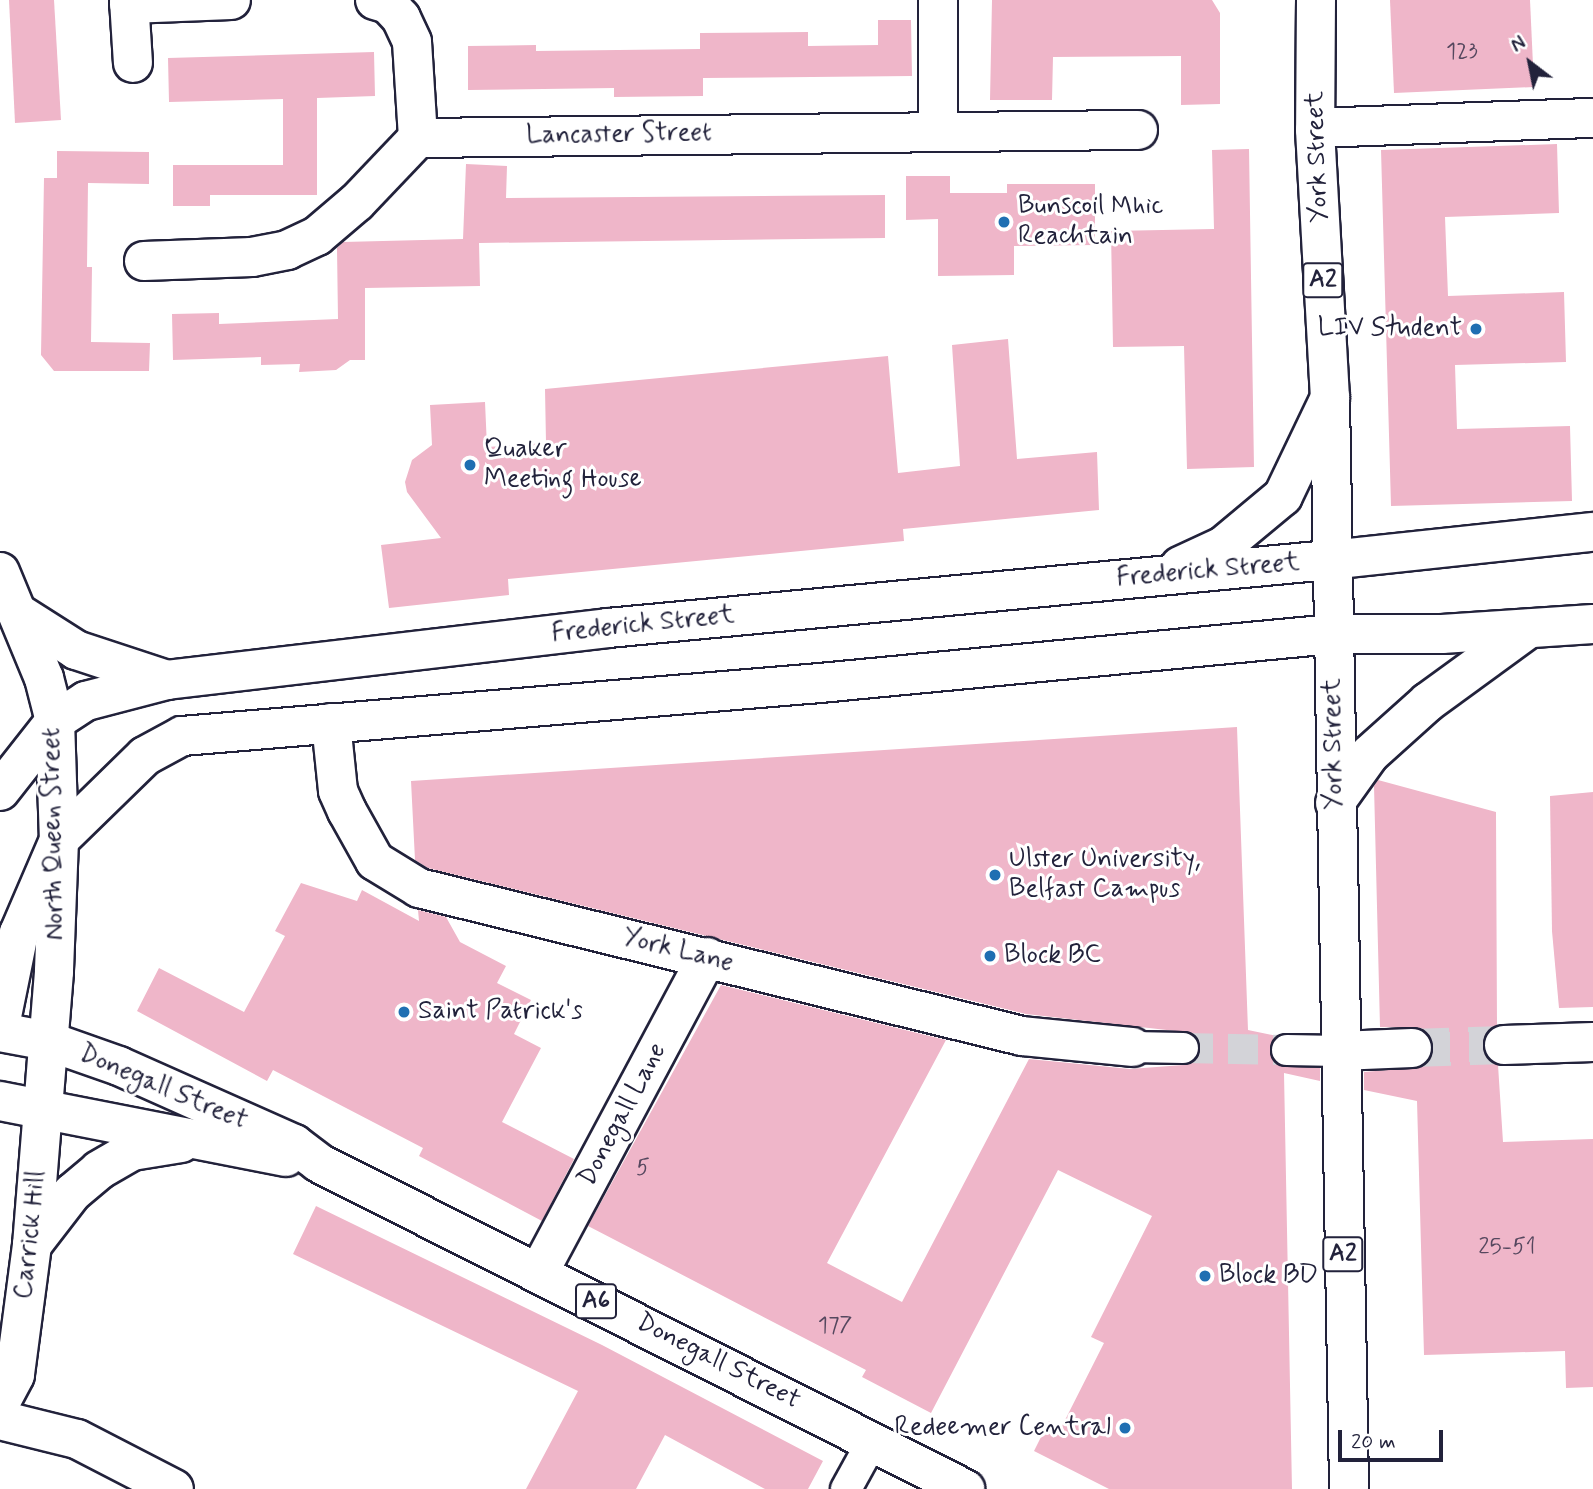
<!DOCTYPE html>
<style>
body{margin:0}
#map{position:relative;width:1593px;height:1489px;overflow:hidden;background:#fff;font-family:Mynerve,sans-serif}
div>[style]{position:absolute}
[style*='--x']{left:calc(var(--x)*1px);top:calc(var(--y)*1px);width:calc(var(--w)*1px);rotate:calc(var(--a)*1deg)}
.building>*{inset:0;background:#efb6c9}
.pedestrian-tunnel>*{height:30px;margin-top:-15px;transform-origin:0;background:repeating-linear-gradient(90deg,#d3d3d8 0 30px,transparent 0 45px)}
.minor-tunnel>*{height:38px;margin-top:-19px;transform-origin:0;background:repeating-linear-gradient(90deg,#d3d3d8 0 38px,transparent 0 57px)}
.roads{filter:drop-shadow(2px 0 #22223b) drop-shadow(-2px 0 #22223b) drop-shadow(0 2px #22223b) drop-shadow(0 -2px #22223b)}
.pedestrian>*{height:30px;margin:-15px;padding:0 15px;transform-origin:15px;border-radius:15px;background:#fff}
.minor>*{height:38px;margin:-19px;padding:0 19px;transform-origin:19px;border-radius:19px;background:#fff}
.secondary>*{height:38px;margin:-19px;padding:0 19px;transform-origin:19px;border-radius:19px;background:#fff}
.primary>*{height:38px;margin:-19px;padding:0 19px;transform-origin:19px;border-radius:19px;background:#fff}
.dots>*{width:19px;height:19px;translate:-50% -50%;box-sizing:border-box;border:4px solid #fff;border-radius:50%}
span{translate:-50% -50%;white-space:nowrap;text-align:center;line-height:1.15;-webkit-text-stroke:6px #fff;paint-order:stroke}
.number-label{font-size:23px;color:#55475e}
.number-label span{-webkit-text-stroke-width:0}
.shield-label span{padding:2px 5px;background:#fff;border:2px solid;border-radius:5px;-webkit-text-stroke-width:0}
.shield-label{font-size:24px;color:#22223b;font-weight:700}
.street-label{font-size:26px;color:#22223b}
.poi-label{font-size:26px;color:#22223b}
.left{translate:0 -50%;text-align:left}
.right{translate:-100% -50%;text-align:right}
.north{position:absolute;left:1495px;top:28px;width:70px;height:70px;-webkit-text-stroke:5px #fff;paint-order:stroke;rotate:328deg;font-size:19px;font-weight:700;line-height:28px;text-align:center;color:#22223b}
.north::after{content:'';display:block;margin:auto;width:24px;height:32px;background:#22223b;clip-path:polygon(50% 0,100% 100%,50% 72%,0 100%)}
.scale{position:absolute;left:1338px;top:1430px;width:105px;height:32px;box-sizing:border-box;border:4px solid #22223b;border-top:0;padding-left:9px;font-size:21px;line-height:24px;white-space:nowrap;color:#22223b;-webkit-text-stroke:5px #fff;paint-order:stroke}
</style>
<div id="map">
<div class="building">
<i style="clip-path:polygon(9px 0,54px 0,61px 120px,15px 123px)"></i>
<i style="clip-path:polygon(992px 0,1212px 0,1220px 13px,1220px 104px,1181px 105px,1181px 56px,1053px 57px,1052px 100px,990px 100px)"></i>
<i style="clip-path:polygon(1390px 0,1530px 0,1534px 87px,1394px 93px)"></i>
<i style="clip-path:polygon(878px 20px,911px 20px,912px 76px,703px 78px,703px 96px,614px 97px,614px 88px,468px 90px,468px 46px,536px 45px,536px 51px,700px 49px,700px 33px,808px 32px,808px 46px,878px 45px)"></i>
<i style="clip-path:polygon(374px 52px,375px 96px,317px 98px,317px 195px,210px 195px,210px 206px,173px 206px,173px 165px,283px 165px,283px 99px,169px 102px,168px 58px)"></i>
<i style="clip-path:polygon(1557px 144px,1559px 213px,1445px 217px,1448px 296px,1564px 292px,1566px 362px,1455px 365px,1457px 429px,1570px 426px,1572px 501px,1391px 506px,1381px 150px)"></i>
<i style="clip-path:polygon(1249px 149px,1254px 467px,1187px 469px,1184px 346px,1113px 347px,1111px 231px,1214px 229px,1212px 150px)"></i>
<i style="clip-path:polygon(57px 151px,149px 152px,149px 184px,88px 183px,87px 267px,92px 267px,91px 342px,150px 343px,149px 371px,54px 371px,41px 355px,44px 178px,57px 178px)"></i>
<i style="clip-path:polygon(466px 164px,507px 166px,506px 198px,885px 195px,885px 238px,479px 243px,480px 286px,365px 288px,365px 360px,350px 360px,336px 370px,299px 372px,300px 364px,261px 365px,261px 357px,173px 360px,172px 314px,219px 313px,219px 324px,338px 319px,337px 248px,343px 242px,463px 239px)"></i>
<i style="clip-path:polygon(906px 176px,950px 176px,950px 193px,1007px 193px,1007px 184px,1095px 184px,1095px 245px,1014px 246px,1014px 275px,938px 276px,938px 219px,906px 220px)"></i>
<i style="clip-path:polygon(1008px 339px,1017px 459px,1097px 452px,1099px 510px,903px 529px,904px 541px,508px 579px,509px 595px,389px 608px,381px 545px,441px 538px,407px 492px,405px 482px,412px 460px,432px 445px,430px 405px,485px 402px,487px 447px,546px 443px,545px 389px,888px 356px,898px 473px,960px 466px,952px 345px)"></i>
<i style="clip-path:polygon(1237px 727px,1248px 1030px,1277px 1036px,1270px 1050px,1279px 1065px,1320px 1068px,1320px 1081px,1284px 1073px,1292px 1489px,1109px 1489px,1034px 1451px,1049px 1421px,1061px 1428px,1104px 1343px,1091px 1337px,1152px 1216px,1058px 1170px,931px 1413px,862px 1377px,866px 1370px,588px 1226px,721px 985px,946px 1040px,827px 1263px,902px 1302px,1029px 1059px,1130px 1069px,1183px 1065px,1198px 1056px,1199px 1040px,1193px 1033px,1026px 1014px,428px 868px,415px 860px,411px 781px)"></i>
<i style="clip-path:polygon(1378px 780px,1496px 812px,1497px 1025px,1485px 1034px,1482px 1046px,1486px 1057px,1498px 1065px,1503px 1142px,1593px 1139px,1593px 1387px,1566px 1388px,1565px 1351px,1424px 1355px,1417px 1101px,1364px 1090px,1364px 1072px,1423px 1067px,1434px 1048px,1422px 1028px,1380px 1027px,1374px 786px)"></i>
<i style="clip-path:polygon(1593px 792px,1593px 1007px,1559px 1008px,1552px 931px,1550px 796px)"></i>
<i style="clip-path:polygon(301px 883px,357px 901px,362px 890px,419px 921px,418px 910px,446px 917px,460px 942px,506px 966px,497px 983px,531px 1000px,514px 1034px,541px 1048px,502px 1122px,574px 1159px,542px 1221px,419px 1156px,423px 1148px,273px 1070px,267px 1081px,137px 1011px,159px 968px,244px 1012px,285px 936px,275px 931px)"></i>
<i style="clip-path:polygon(316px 1206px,602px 1345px,823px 1461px,808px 1489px,765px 1489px,665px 1435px,636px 1489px,526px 1489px,578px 1391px,293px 1254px)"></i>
</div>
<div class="pedestrian-tunnel">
<i style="--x:1183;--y:1048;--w:104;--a:1.1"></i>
</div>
<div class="minor-tunnel">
<i style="--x:1412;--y:1048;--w:92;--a:-1.9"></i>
</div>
<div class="roads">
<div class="pedestrian">
<i style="--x:1132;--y:1047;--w:51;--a:1.1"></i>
<i style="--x:1287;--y:1050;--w:52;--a:1.1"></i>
<i style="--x:846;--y:1489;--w:56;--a:-61.1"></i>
</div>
<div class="minor">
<i style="--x:129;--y:0;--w:63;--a:86.4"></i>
<i style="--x:375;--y:0;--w:14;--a:17"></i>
<i style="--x:388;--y:4;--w:19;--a:47"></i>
<i style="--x:401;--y:18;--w:26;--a:65"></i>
<i style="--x:412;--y:42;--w:96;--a:86.4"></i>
<i style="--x:938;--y:0;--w:131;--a:90"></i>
<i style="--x:129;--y:4;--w:102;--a:-2.2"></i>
<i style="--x:1316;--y:128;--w:277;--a:-2.1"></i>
<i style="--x:144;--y:261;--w:108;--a:-2.1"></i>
<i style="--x:252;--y:257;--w:36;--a:-11"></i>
<i style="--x:287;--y:250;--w:33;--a:-25"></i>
<i style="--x:317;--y:236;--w:52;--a:-40.4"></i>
<i style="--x:357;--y:202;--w:88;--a:-46.4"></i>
<i style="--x:418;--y:138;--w:720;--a:-0.64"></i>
<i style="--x:331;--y:723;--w:68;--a:84.1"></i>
<i style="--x:338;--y:791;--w:22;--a:66"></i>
<i style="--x:347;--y:811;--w:57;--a:60.8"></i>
<i style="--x:375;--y:861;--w:52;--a:31.5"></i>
<i style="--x:419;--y:888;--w:621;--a:13.79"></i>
<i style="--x:1022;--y:1036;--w:111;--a:5.7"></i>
<i style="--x:1504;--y:1045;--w:89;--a:-1.9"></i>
<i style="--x:1339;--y:1051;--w:73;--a:-2.4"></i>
<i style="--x:539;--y:1272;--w:357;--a:-61.9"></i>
<i style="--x:0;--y:1420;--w:79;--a:13.9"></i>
<i style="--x:77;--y:1439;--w:109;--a:27.3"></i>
</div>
<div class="secondary">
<i style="--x:1180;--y:566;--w:47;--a:-24.9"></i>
<i style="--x:1223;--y:546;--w:78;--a:-39.8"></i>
<i style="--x:1283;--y:496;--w:109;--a:-64.4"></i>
<i style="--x:0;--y:572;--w:115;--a:67.5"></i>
<i style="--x:44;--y:678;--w:44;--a:75.7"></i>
<i style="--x:55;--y:721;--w:119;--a:88.1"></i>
<i style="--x:59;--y:840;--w:132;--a:92.2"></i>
<i style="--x:54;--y:972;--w:274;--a:94.6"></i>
<i style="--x:32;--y:1245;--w:131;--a:97.5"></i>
<i style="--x:15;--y:1375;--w:32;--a:118"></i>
<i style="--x:18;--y:613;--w:69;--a:32.5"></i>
<i style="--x:76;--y:650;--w:96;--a:18.2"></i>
<i style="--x:0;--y:791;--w:89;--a:-51.8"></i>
<i style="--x:55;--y:721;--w:37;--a:-33"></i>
<i style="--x:86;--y:701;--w:84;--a:-14.5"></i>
<i style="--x:167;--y:680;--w:444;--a:-6.7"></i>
<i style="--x:608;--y:628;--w:724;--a:-5.39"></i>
<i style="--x:0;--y:1026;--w:95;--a:-78.5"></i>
<i style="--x:19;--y:933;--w:101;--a:-66.7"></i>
<i style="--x:59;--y:840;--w:120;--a:-44.3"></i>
<i style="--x:145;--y:756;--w:42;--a:-28.4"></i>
<i style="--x:182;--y:736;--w:640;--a:-4.75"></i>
<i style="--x:820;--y:683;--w:515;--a:-5.46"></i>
</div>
<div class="primary">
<i style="--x:1316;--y:0;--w:130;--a:90.4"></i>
<i style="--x:1315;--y:130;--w:268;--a:86.8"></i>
<i style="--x:1330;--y:398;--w:1091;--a:89"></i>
<i style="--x:1329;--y:560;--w:265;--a:-6.1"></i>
<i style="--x:1333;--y:634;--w:109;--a:0"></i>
<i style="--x:1442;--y:634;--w:151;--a:-3.8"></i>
<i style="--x:1335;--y:803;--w:60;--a:-54.5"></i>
<i style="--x:1370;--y:754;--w:78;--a:-41.9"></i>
<i style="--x:1428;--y:702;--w:124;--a:-36.1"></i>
<i style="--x:0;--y:1032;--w:49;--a:10.6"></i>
<i style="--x:48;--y:1041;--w:75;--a:19.4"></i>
<i style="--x:119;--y:1066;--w:192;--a:24"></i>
<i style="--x:294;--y:1144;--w:31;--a:37"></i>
<i style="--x:319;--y:1163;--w:724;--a:26.78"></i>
<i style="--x:0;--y:1101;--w:291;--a:11.1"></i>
<i style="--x:32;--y:1245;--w:66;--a:-52.4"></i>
<i style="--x:72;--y:1193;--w:35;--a:-40"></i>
<i style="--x:99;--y:1170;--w:38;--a:-30"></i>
<i style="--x:132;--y:1151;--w:50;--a:-9.3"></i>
</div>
</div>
<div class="dots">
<i style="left:1004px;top:222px;background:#1f6fb2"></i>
<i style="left:1476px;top:329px;background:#1f6fb2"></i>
<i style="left:470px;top:465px;background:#1f6fb2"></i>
<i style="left:995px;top:875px;background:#1f6fb2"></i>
<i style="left:990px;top:956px;background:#1f6fb2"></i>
<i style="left:404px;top:1012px;background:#1f6fb2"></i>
<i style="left:1205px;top:1276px;background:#1f6fb2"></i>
<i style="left:1125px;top:1428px;background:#1f6fb2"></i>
</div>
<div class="number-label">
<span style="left:1462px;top:52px">123</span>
<span style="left:643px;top:1168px">5</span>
<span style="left:1507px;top:1247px">25-51</span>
<span style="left:835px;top:1326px">177</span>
</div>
<div class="shield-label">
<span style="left:1323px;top:280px">A2</span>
<span style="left:1343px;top:1254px">A2</span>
<span style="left:596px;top:1301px">A6</span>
</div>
<div class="street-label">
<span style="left:619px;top:135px;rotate:-1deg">Lancaster Street</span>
<span style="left:1318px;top:157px;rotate:-92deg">York Street</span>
<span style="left:1208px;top:571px;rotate:-5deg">Frederick Street</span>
<span style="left:643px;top:625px;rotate:-6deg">Frederick Street</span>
<span style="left:1334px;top:744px;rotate:-91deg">York Street</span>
<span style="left:54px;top:834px;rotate:-91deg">North Queen Street</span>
<span style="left:678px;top:951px;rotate:14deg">York Lane</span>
<span style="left:163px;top:1088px;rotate:23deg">Donegall Street</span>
<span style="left:623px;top:1115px;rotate:-62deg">Donegall Lane</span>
<span style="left:31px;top:1235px;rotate:-84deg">Carrick Hill</span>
<span style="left:718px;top:1362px;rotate:27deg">Donegall Street</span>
</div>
<div class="poi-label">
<span class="left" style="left:1018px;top:222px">Bunscoil Mhic<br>Reachtain</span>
<span class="right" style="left:1462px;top:329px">LIV Student</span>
<span class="left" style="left:484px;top:465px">Quaker<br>Meeting House</span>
<span class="left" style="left:1009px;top:875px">Ulster University,<br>Belfast Campus</span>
<span class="left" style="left:1004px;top:956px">Block BC</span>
<span class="left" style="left:418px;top:1012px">Saint Patrick's</span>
<span class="left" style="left:1219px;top:1276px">Block BD</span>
<span class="right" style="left:1111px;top:1428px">Redeemer Central</span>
</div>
<div class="north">N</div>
<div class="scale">20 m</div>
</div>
